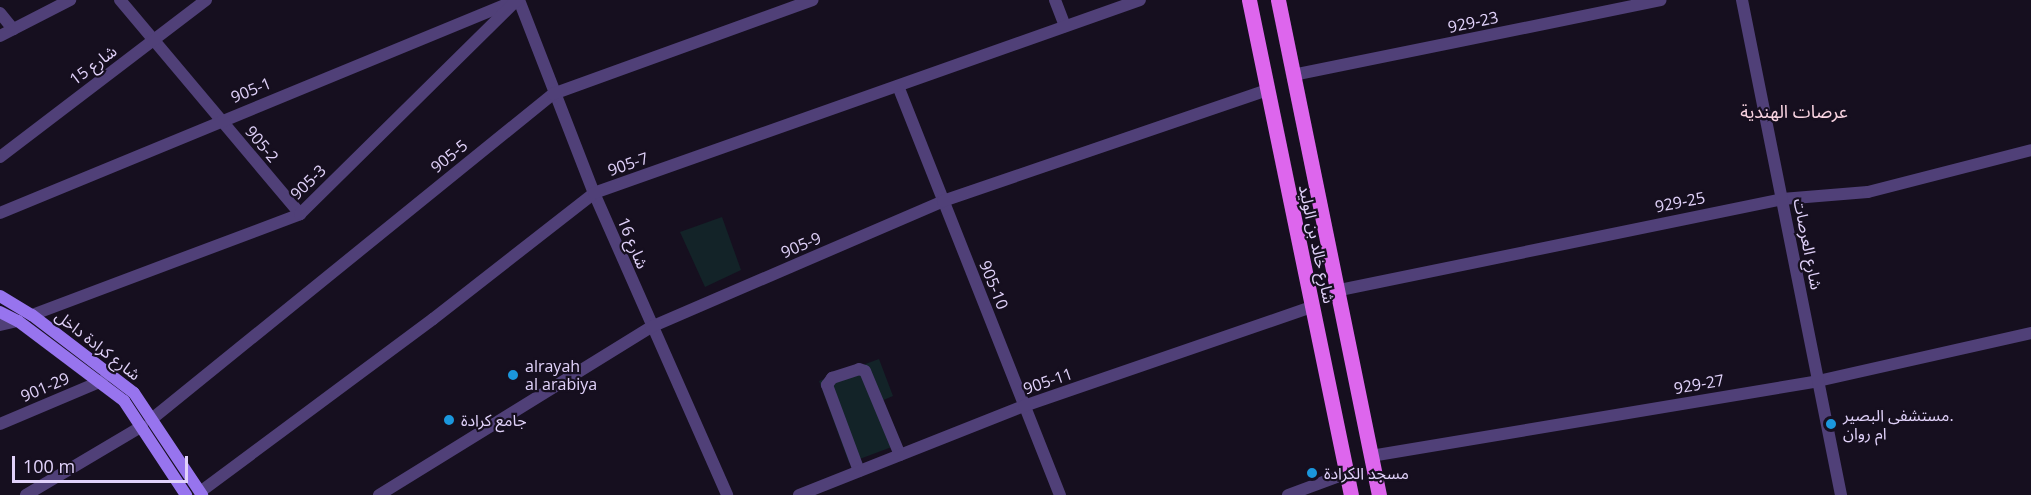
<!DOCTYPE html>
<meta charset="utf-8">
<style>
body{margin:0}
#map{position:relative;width:2031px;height:495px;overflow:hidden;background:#160f1f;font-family:"Open Sans","Noto Sans Arabic",sans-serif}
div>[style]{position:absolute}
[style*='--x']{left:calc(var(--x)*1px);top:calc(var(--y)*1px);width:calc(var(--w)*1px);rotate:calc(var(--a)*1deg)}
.green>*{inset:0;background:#132328}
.minor>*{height:12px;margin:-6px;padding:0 6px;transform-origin:6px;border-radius:6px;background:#504078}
.tertiary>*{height:12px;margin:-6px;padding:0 6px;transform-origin:6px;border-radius:6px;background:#504078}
.secondary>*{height:12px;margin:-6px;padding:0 6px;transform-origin:6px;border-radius:6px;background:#9774ee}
.primary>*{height:15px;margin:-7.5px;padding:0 7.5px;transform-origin:7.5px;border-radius:7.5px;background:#dd66ed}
.dots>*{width:16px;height:16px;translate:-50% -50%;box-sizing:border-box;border:3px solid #160f1f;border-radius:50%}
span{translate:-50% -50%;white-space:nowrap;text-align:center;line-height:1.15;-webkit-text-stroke:4.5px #160f1f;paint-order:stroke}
.street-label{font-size:16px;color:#e1d2fa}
.poi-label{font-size:16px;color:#e1d2fa}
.left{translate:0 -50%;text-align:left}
.neighbourhood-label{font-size:18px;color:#fad4e2}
.scale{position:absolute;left:12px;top:456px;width:176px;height:27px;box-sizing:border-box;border:3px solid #e1d2fa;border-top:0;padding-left:8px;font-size:18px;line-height:21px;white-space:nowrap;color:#e1d2fa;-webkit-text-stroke:4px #160f1f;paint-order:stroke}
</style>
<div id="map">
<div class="green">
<i style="clip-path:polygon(722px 217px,741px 270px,705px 287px,680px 232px)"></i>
<i style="clip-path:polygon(879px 359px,893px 396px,881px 401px,897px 445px,849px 463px,819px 381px)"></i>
</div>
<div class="minor">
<i style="--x:120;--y:0;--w:280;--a:49.9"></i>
<i style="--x:519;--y:0;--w:207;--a:68.8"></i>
<i style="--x:594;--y:193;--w:330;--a:66.2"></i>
<i style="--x:1055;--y:0;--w:28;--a:69"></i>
<i style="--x:0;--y:13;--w:21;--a:51"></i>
<i style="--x:0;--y:36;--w:79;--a:-27.2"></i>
<i style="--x:1293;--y:75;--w:375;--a:-11.5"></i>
<i style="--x:898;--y:86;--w:440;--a:68.4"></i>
<i style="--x:0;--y:157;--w:259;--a:-37.3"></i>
<i style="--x:0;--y:213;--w:554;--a:-22.4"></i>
<i style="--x:1335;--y:291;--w:456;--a:-11.6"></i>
<i style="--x:1782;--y:199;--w:86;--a:-4.7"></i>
<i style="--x:1868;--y:192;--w:168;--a:-14.4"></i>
<i style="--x:32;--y:315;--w:286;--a:-20.6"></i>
<i style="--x:300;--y:214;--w:305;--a:-44.6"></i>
<i style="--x:0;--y:325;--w:18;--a:-13"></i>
<i style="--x:153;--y:418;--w:515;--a:-39.01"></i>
<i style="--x:553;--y:94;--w:276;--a:-19.9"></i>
<i style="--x:0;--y:424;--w:111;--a:-22.9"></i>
<i style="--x:1371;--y:456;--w:453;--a:-9.5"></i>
<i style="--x:1818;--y:381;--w:218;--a:-12.7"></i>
<i style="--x:859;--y:471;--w:92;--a:-110.4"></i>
<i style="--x:827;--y:385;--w:9;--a:-54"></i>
<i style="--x:832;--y:378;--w:28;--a:-18"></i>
<i style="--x:859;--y:369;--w:6;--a:18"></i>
<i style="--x:865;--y:371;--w:91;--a:67.4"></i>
<i style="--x:200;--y:492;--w:290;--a:-36.6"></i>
<i style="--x:433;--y:319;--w:204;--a:-38"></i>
<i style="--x:594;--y:193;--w:579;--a:-19.47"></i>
<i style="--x:26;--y:495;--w:135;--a:-30.7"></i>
<i style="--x:379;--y:495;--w:320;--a:-31.7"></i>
<i style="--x:651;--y:327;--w:318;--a:-23.3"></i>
<i style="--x:943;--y:201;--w:342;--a:-18.9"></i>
<i style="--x:799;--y:495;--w:242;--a:-21.6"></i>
<i style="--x:1024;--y:406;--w:304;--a:-19"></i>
<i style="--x:1288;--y:495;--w:63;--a:-20.4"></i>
</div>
<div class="tertiary">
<i style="--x:1742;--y:0;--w:505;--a:78.69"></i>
</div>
<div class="secondary">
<i style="--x:0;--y:296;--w:37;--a:31"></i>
<i style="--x:32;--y:315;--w:128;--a:37.4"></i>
<i style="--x:134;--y:393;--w:123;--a:56.3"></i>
<i style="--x:0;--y:312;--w:20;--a:27"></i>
<i style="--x:18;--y:321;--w:133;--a:37"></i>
<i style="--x:124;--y:401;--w:113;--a:56.6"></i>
</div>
<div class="primary">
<i style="--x:1249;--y:0;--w:505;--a:78.36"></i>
<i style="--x:1278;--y:0;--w:505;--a:78.47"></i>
</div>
<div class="dots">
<i style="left:513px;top:375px;background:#1b97dd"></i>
<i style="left:449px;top:420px;background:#1b97dd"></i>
<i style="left:1831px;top:424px;background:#1b97dd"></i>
<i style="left:1312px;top:473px;background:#1b97dd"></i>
</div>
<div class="street-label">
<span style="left:1473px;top:22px;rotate:-12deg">929-23</span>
<span style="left:93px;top:65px;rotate:-37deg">شارع 15</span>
<span style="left:251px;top:90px;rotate:-22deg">905-1</span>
<span style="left:262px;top:144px;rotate:50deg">905-2</span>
<span style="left:449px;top:156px;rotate:-39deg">905-5</span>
<span style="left:628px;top:164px;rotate:-19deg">905-7</span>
<span style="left:308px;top:182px;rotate:-44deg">905-3</span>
<span style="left:1680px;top:202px;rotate:-11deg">929-25</span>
<span style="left:633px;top:243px;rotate:67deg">شارع 16</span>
<span style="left:1317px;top:244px;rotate:78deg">شارع خالد بن الوليد</span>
<span style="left:1808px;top:244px;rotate:79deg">شارع العرصات</span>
<span style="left:801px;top:245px;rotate:-23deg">905-9</span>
<span style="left:994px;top:285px;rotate:68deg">905-10</span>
<span style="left:98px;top:345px;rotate:38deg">شارع كرادة داخل</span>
<span style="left:1048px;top:381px;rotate:-19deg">905-11</span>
<span style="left:1699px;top:384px;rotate:-10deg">929-27</span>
<span style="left:45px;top:387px;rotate:-23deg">901-29</span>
</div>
<div class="poi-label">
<span class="left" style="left:525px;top:375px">alrayah<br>al arabiya</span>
<span class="left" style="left:1843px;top:424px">مستشفى البصير.<br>ام روان</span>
<span class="left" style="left:461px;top:420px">جامع كرادة</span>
<span class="left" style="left:1324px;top:473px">مسجد الكرادة</span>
</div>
<div class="neighbourhood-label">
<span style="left:1794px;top:111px">عرصات الهندية</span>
</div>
<div class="scale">100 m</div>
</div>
